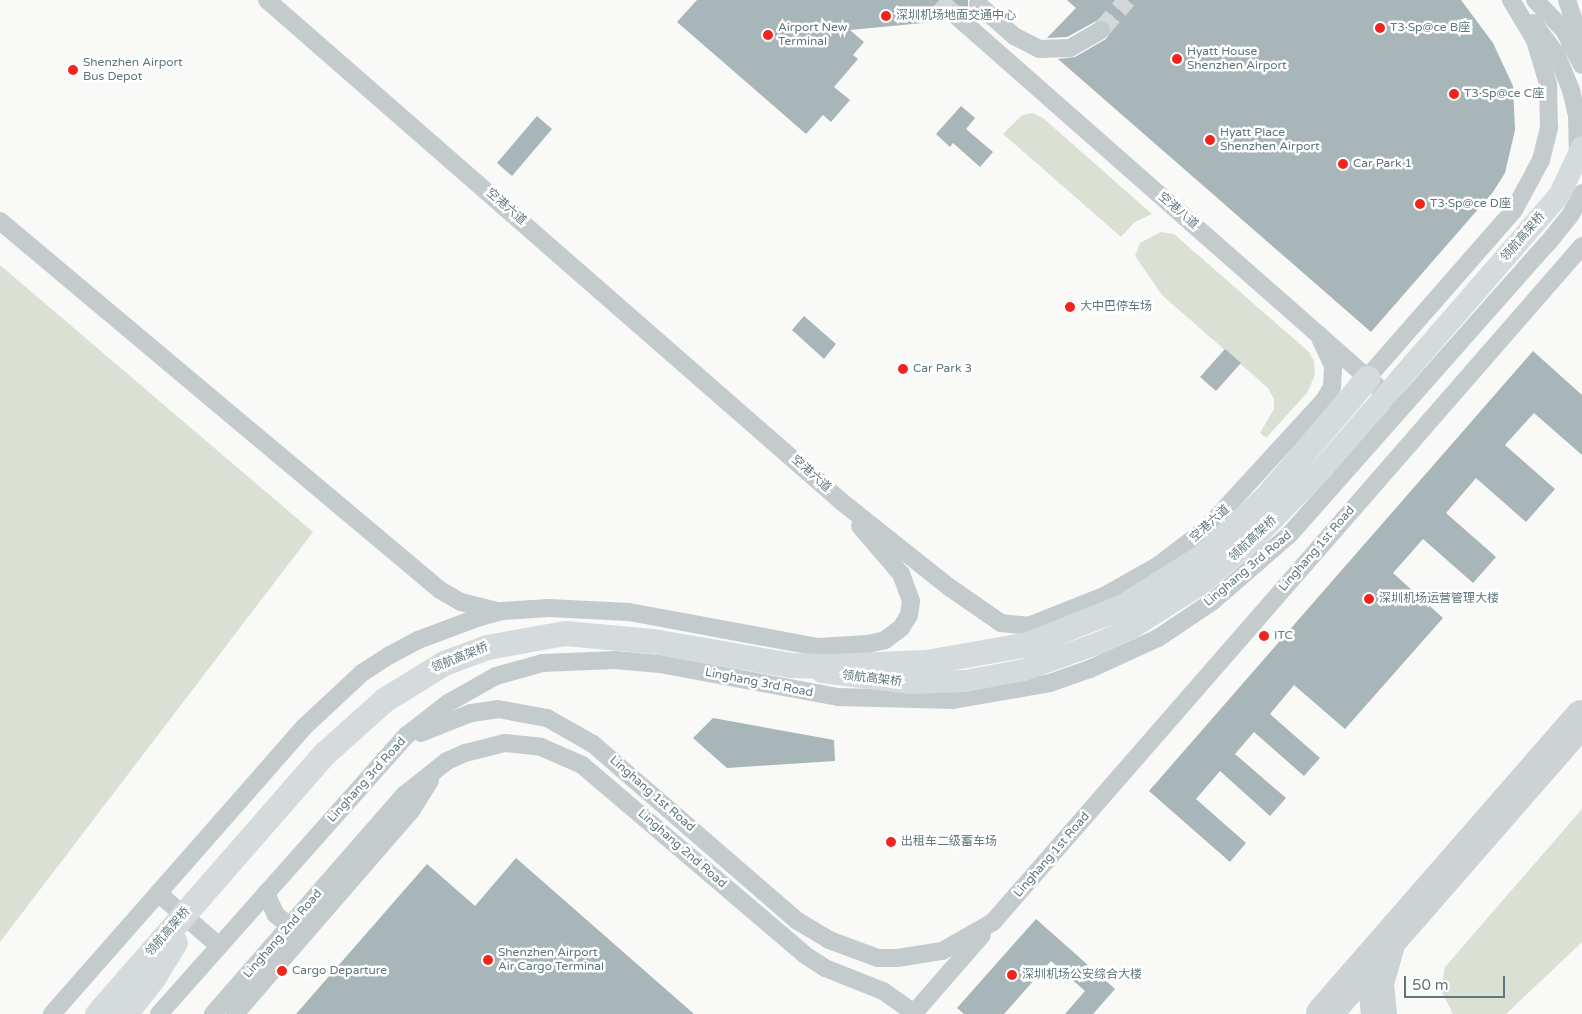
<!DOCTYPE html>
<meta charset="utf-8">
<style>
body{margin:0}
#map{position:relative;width:1582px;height:1014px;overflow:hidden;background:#f9f9f7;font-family:"Varela Round","Noto Sans SC",sans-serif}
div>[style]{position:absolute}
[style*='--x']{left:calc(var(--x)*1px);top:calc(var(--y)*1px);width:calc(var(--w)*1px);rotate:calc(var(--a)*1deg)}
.green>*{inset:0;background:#dbe0d5}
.taxiway>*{height:36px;margin:-18px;padding:0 18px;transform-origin:18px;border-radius:18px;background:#cdd2d4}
.building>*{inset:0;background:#a8b6b9}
.minor-tunnel>*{height:18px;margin-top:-9px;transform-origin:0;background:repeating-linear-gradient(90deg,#d2d8d9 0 18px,transparent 0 27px)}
.minor>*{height:18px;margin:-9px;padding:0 9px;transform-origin:9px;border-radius:9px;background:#c4cbcd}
.major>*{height:22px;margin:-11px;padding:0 11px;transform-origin:11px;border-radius:11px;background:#d5dbdd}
.highway>*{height:25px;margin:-12.5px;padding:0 12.5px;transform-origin:12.5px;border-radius:12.5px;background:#d5dbdd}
.dots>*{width:14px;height:14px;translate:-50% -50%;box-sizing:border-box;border:2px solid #fff;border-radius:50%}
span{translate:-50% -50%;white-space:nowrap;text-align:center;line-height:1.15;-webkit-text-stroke:5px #fff;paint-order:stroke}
.poi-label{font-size:12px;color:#5e777e}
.left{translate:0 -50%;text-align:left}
.street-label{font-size:12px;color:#5e777e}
.scale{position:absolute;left:1404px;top:976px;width:101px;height:22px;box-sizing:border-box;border:2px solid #5e777e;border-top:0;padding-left:6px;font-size:15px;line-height:18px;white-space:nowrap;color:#5e777e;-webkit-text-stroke:4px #fff;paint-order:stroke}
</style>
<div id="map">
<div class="green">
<i style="clip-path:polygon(1032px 113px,1043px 118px,1152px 214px,1135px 222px,1121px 237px,1003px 134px,1022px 115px)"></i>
<i style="clip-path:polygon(1161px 232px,1174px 234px,1309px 352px,1314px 361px,1315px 375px,1307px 393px,1266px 438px,1260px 433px,1274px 409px,1274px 399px,1268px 388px,1162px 295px,1135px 256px,1140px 243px)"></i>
<i style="clip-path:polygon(0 265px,313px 532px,0 942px)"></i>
<i style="clip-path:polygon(1582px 809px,1582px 942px,1506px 1014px,1453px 1014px,1441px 990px,1445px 967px)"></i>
</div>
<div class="taxiway">
<i style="--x:1324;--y:1014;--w:393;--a:-48.9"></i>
<i style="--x:1379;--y:1014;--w:31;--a:-96"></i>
<i style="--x:1376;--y:983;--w:40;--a:-74"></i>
</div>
<div class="building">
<i style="clip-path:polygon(697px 0,968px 0,968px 8px,951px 4px,946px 7px,944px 17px,923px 23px,850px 30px,864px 42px,853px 55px,858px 59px,834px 87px,850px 100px,831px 122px,823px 115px,806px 134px,677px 22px)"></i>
<i style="clip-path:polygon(1067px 0,1461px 0,1493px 43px,1513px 86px,1515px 130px,1505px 173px,1493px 192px,1371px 332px,1058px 59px,1075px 57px,1106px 39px,1112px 30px,1110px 24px,1100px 19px,1067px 37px,1047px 38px,1076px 8px)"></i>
<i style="clip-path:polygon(961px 106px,975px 118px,966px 129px,993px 152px,980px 167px,953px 143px,950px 147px,936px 134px)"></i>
<i style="clip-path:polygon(537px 116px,552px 129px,512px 176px,497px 163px)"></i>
<i style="clip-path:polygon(804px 316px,836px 344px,824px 359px,792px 330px)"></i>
<i style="clip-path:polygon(1225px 349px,1241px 363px,1216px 391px,1200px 377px)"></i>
<i style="clip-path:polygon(1533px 351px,1582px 395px,1582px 455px,1534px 413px,1505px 445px,1555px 489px,1526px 522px,1476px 478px,1446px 513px,1496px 557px,1473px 583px,1423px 539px,1393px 573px,1443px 618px,1345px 729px,1294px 685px,1270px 714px,1320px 758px,1304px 776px,1254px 732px,1235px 754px,1286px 798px,1270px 816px,1220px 771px,1196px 799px,1246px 843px,1230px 862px,1149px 791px)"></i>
<i style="clip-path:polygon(713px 718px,834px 740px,835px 761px,727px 768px,693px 738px)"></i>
<i style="clip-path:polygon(516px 858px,694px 1014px,296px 1014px,427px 864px,475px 906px)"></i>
<i style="clip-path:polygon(1036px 919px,1115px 989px,1093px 1014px,1065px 1014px,1085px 991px,1051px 961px,1004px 1014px,964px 1014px,957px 1008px)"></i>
</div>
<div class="minor-tunnel">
<i style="--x:939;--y:0;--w:21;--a:43"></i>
<i style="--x:1101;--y:30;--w:40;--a:-49"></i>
</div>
<div class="minor">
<i style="--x:267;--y:0;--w:763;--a:41.12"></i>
<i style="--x:842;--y:502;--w:137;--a:38.5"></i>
<i style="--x:949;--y:587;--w:63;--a:34.7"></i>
<i style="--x:1001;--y:623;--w:27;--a:6"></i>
<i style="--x:1028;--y:626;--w:82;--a:-21.5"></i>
<i style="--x:1104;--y:596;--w:63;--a:-29.4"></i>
<i style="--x:1159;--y:565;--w:61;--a:-37.6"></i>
<i style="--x:1207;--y:528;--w:175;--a:-47.5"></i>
<i style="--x:1325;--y:399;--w:14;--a:-60"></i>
<i style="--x:1332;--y:387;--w:21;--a:-87"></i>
<i style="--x:1333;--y:366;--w:35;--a:-115"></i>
<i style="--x:1535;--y:0;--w:42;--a:46"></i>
<i style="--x:1564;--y:30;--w:39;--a:63"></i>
<i style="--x:1567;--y:0;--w:47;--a:71.6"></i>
<i style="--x:978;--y:4;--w:48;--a:41.6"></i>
<i style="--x:1014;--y:36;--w:28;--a:27"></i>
<i style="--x:1039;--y:49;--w:31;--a:-2"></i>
<i style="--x:1070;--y:48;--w:36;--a:-30"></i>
<i style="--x:954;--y:14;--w:589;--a:41.35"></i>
<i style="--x:1533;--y:23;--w:38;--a:53"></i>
<i style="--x:1556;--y:53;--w:40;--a:68"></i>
<i style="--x:1571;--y:90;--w:26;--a:77"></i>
<i style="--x:1577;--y:115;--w:45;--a:88.7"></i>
<i style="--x:0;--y:221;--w:574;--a:39.98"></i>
<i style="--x:440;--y:590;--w:24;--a:30"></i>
<i style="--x:461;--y:602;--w:36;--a:14"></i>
<i style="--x:1367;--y:378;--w:223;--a:-48.8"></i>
<i style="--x:1514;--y:210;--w:57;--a:-61.6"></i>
<i style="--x:1541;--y:160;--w:34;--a:-76"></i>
<i style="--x:1549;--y:127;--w:43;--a:-91.3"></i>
<i style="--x:1548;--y:84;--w:46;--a:-106.5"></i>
<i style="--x:1535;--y:40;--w:47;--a:-121"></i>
<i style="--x:421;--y:733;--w:54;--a:-21.8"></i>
<i style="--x:471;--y:713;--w:27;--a:-8"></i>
<i style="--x:498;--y:709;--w:50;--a:10.4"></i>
<i style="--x:547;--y:718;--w:53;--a:29.5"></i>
<i style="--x:593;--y:744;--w:269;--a:40.9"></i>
<i style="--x:796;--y:920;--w:39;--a:31"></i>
<i style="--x:829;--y:940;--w:52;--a:20.2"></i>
<i style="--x:878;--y:958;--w:19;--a:0"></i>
<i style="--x:897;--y:958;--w:46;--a:-8.8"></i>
<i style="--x:942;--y:951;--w:59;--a:-29.6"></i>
<i style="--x:993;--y:922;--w:897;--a:-48.93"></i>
<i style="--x:158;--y:893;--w:81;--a:41"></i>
<i style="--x:266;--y:893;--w:24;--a:66"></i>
<i style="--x:276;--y:915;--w:18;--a:38"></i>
<i style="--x:52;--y:1014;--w:381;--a:-48.7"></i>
<i style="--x:303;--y:728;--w:81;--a:-43"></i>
<i style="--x:362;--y:673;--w:33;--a:-33"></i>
<i style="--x:390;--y:655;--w:32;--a:-28"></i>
<i style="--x:418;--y:640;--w:66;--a:-20.4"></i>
<i style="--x:480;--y:617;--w:23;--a:-15"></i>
<i style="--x:502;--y:611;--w:47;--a:-3.7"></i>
<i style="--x:549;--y:608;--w:80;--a:2.9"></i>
<i style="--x:629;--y:612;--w:192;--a:10.5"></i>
<i style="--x:818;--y:647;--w:50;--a:-3.4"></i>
<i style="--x:868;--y:644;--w:17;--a:-13"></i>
<i style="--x:885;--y:640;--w:20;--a:-37"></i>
<i style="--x:901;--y:628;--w:15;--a:-58"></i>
<i style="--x:909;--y:615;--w:14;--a:-82"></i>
<i style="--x:911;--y:601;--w:29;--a:-110"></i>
<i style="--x:901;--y:574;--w:63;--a:-130.5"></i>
<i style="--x:159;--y:1014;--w:373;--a:-48.4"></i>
<i style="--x:407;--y:735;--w:52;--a:-38"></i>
<i style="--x:448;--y:703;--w:55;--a:-29.4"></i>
<i style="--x:496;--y:676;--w:49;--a:-15.5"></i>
<i style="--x:543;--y:663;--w:72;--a:-2.4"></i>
<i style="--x:615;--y:660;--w:45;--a:5.1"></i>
<i style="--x:660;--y:664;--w:181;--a:10.5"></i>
<i style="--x:838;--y:697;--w:115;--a:1.5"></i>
<i style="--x:953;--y:700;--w:98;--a:-9.9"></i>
<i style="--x:1050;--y:683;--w:42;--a:-19.3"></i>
<i style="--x:1090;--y:669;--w:75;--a:-24.5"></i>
<i style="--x:1158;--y:638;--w:66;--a:-33.9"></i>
<i style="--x:1213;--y:601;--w:102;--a:-41"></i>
<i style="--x:1290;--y:534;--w:387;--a:-48.5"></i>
<i style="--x:1547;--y:244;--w:36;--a:-51"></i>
<i style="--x:1570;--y:216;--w:26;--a:-62"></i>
<i style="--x:213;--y:1014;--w:291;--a:-48.9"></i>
<i style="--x:404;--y:795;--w:55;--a:-38.3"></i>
<i style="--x:447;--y:761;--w:20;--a:-24"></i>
<i style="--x:465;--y:753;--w:41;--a:-14"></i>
<i style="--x:505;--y:743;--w:36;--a:6"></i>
<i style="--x:541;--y:747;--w:45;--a:23.7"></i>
<i style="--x:582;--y:765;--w:293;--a:40.4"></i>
<i style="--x:805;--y:955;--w:24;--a:33"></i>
<i style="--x:825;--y:968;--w:62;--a:21.6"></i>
<i style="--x:883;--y:991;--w:38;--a:35"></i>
<i style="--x:914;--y:1013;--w:103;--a:-48.9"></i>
<i style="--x:235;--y:1014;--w:269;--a:-49.1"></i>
<i style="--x:411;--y:811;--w:36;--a:-58"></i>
</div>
<div class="major">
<i style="--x:822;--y:672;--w:89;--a:7.1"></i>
<i style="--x:910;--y:683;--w:55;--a:-2.1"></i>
<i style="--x:965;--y:681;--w:60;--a:-10.6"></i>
<i style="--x:1024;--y:670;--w:80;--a:-19.8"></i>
<i style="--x:1099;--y:643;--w:38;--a:-25"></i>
<i style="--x:1133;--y:627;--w:80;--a:-32.3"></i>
<i style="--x:1201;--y:584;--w:72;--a:-40.5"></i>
<i style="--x:1256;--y:537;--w:95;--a:-45.9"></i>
<i style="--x:1322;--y:469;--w:364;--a:-49.1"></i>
<i style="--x:1560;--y:194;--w:52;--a:-64.9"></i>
</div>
<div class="highway">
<i style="--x:97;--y:1014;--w:347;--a:-48.9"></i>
<i style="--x:325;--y:753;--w:79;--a:-41.9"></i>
<i style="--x:384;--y:700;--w:70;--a:-31.7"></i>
<i style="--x:444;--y:663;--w:46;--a:-20.4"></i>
<i style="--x:487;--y:647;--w:79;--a:-10.2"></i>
<i style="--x:565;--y:633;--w:88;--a:5.2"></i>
<i style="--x:653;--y:641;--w:139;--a:9.9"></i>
<i style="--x:790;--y:665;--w:41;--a:1.4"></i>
<i style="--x:831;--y:666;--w:95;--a:-2.4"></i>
<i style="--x:926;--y:662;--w:104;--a:-10"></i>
<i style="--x:1028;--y:644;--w:102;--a:-21.8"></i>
<i style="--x:1123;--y:606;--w:96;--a:-32.2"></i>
<i style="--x:1204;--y:555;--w:86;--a:-43.1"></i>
<i style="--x:1267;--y:496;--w:155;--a:-49.7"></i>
<i style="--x:125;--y:1014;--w:46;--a:-52.1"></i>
<i style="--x:153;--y:978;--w:42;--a:-58.6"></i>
</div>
<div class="dots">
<i style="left:886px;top:16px;background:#f2241e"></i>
<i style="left:1380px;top:28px;background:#f2241e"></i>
<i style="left:768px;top:35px;background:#f2241e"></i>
<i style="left:1177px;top:59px;background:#f2241e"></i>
<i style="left:73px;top:70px;background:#f2241e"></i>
<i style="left:1454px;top:94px;background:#f2241e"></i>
<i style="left:1210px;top:140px;background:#f2241e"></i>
<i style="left:1343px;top:164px;background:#f2241e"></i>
<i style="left:1420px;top:204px;background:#f2241e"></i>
<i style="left:1070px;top:307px;background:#f2241e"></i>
<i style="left:903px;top:369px;background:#f2241e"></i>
<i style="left:1369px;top:599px;background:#f2241e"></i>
<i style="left:1264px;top:636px;background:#f2241e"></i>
<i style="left:891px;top:842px;background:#f2241e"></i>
<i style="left:488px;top:960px;background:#f2241e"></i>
<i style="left:282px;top:971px;background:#f2241e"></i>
<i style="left:1012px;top:975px;background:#f2241e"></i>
</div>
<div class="poi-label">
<span class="left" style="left:896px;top:16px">深圳机场地面交通中心</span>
<span class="left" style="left:778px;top:35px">Airport New<br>Terminal</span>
<span class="left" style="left:1390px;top:28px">T3·Sp@ce B座</span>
<span class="left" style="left:1187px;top:59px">Hyatt House<br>Shenzhen Airport</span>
<span class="left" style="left:83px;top:70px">Shenzhen Airport<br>Bus Depot</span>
<span class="left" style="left:1464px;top:94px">T3·Sp@ce C座</span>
<span class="left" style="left:1220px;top:140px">Hyatt Place<br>Shenzhen Airport</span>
<span class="left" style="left:1353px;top:164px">Car Park 1</span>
<span class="left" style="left:1430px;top:204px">T3·Sp@ce D座</span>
<span class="left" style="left:1080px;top:307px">大中巴停车场</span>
<span class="left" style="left:913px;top:369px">Car Park 3</span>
<span class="left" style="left:1379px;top:599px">深圳机场运营管理大楼</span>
<span class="left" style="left:1274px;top:636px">ITC</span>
<span class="left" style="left:901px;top:842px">出租车二级蓄车场</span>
<span class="left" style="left:498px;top:960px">Shenzhen Airport<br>Air Cargo Terminal</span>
<span class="left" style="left:292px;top:971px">Cargo Departure</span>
<span class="left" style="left:1022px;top:975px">深圳机场公安综合大楼</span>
</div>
<div class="street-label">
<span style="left:506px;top:207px;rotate:41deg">空港六道</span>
<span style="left:1178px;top:211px;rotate:41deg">空港八道</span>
<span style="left:1523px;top:237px;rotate:-49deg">领航高架桥</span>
<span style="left:811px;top:474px;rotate:42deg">空港六道</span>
<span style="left:1210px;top:524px;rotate:-42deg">空港六道</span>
<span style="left:1253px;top:539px;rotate:-43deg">领航高架桥</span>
<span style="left:1317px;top:549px;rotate:-49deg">Linghang 1st Road</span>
<span style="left:1248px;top:569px;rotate:-40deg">Linghang 3rd Road</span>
<span style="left:460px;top:658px;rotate:-22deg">领航高架桥</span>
<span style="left:872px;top:679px;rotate:7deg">领航高架桥</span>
<span style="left:759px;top:683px;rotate:11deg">Linghang 3rd Road</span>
<span style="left:367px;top:780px;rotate:-48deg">Linghang 3rd Road</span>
<span style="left:652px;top:794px;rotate:41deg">Linghang 1st Road</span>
<span style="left:682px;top:849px;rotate:41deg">Linghang 2nd Road</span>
<span style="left:1052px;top:855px;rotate:-49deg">Linghang 1st Road</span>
<span style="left:168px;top:932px;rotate:-49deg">领航高架桥</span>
<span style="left:283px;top:934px;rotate:-49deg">Linghang 2nd Road</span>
</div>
<div class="scale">50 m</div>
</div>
